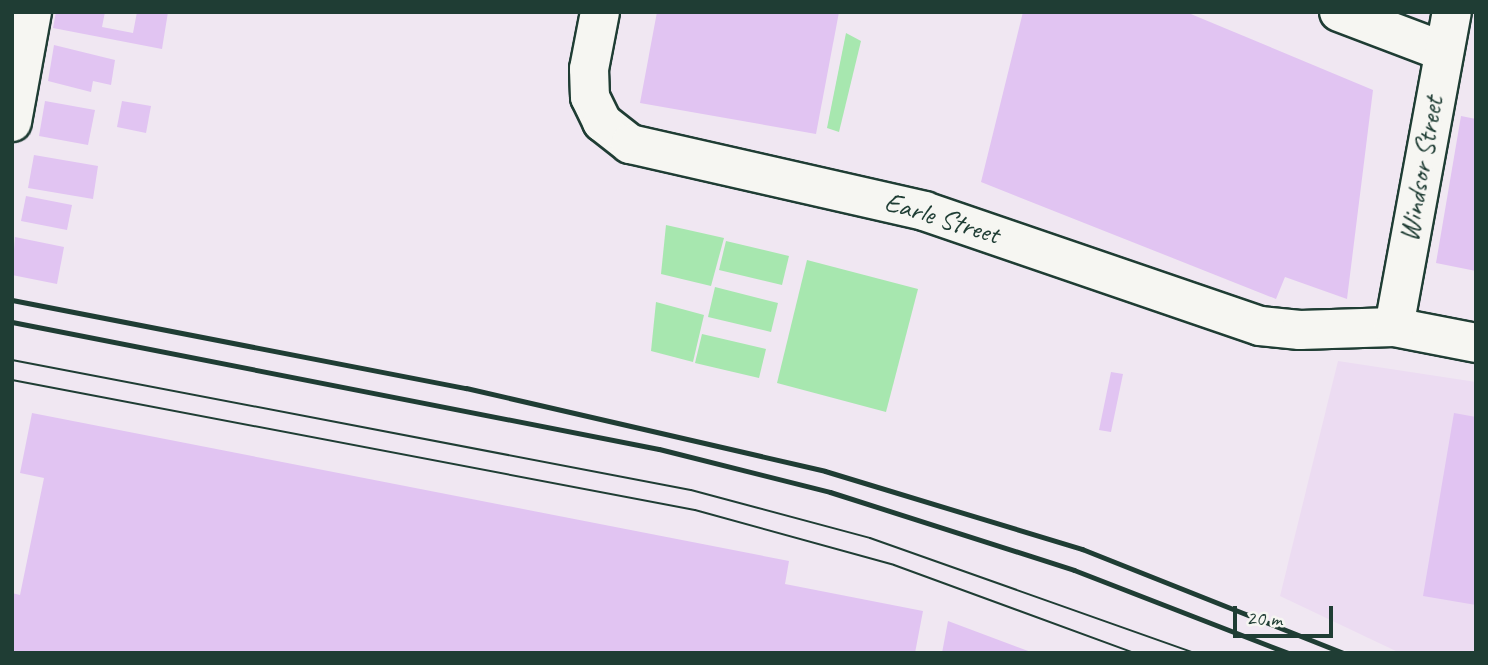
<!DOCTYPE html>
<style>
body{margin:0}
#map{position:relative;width:1488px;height:665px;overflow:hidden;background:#f0e7f2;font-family:Caveat,sans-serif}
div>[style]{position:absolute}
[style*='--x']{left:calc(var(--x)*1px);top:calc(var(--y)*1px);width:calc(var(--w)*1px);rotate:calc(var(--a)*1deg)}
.built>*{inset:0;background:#ecdcf2}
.green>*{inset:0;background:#a7e7af}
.building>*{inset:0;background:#e1c4f2}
.roads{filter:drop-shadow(2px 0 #1f3d34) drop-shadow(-2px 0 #1f3d34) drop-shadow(0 2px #1f3d34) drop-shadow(0 -2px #1f3d34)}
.minor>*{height:38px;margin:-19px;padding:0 19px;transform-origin:19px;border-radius:19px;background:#f6f6f2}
.tram>*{height:2px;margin:-1px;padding:0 1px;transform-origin:1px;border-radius:1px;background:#1f3d34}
.rail>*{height:5px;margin:-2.5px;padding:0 2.5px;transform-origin:2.5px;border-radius:2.5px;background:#1f3d34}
span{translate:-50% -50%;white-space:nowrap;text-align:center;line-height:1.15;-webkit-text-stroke:5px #f6f6f2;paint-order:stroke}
.street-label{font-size:28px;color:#1f3d34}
.frame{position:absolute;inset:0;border:14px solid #1f3d34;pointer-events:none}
.scale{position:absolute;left:1233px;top:606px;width:100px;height:32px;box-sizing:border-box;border:4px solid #1f3d34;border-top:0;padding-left:9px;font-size:21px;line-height:24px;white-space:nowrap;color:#1f3d34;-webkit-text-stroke:5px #f6f6f2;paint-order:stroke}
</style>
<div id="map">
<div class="built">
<i style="clip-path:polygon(1338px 361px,1476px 382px,1476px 653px,1400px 653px,1280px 596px)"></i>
</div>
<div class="green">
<i style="clip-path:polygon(846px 33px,861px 41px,839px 132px,827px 128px)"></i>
<i style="clip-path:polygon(666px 225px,724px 238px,711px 286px,661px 274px)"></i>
<i style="clip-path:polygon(726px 241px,789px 256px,782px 285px,719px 270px)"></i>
<i style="clip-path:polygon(807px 260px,918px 289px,886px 412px,777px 383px)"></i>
<i style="clip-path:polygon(715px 287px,778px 303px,771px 332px,708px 317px)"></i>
<i style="clip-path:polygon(656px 302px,704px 315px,693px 362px,651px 351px)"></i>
<i style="clip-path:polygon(702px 334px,766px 349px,759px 378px,695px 363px)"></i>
</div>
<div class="building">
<i style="clip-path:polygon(56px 12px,105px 12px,102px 27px,133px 33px,137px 12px,168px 12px,162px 49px,53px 28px)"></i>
<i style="clip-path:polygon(657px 12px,839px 12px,816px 134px,640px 103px)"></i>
<i style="clip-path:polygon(1023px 12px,1186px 12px,1373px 90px,1347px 299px,1285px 277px,1276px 299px,981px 182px)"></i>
<i style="clip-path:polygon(54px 45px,115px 60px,111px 85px,93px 81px,91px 92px,48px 81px)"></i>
<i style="clip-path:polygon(45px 101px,95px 110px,88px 145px,39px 136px)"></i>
<i style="clip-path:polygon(122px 101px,151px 106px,146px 133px,117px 127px)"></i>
<i style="clip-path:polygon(1461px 116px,1476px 119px,1476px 271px,1436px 263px)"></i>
<i style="clip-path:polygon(34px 155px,98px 166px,93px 199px,28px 188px)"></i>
<i style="clip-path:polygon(26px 196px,72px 205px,67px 230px,21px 221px)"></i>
<i style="clip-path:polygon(15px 237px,64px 247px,57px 284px,12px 275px)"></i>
<i style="clip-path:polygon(1111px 372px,1123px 374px,1111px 432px,1099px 430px)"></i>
<i style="clip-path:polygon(32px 413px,789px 561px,785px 584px,923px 611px,915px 653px,12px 653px,12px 593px,20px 595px,44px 478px,20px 473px)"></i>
<i style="clip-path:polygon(1454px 413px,1476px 417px,1476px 605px,1423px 596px)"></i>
<i style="clip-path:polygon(948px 621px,1031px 652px,1031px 653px,942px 653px)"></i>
</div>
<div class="roads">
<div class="minor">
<i style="--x:600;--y:12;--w:58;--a:100.9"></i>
<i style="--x:589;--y:69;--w:28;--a:88"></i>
<i style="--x:590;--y:97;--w:28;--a:64"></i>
<i style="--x:602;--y:122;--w:36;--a:38"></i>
<i style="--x:630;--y:144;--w:302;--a:12.8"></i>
<i style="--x:924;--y:211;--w:355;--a:18.9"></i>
<i style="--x:1260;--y:326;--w:40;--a:5.7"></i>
<i style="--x:1300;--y:330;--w:94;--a:-1.8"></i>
<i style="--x:1394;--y:327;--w:84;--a:11"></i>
<i style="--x:1339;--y:12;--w:110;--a:20.7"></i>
<i style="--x:12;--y:122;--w:112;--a:-79.7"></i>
<i style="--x:1394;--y:327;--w:320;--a:-79.6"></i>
</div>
</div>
<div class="tram">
<i style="--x:12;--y:360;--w:691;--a:10.84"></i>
<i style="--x:691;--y:490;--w:185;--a:15"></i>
<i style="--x:870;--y:538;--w:344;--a:19.5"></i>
<i style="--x:12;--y:380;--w:695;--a:10.78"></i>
<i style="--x:695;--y:510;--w:206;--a:15.4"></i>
<i style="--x:894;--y:565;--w:257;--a:20.1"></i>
</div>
<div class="rail">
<i style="--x:12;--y:300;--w:462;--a:11"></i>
<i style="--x:466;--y:388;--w:368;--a:13"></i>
<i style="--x:825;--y:471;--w:269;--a:16.9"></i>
<i style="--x:1082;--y:549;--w:282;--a:21.7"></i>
<i style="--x:12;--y:322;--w:659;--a:11.11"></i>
<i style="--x:659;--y:449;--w:176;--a:14.1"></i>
<i style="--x:830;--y:492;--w:256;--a:17.7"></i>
<i style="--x:1074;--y:570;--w:230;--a:21.2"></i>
</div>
<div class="street-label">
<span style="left:1421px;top:169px;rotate:-80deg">Windsor Street</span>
<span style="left:942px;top:218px;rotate:17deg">Earle Street</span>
</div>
<div class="frame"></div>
<div class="scale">20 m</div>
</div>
